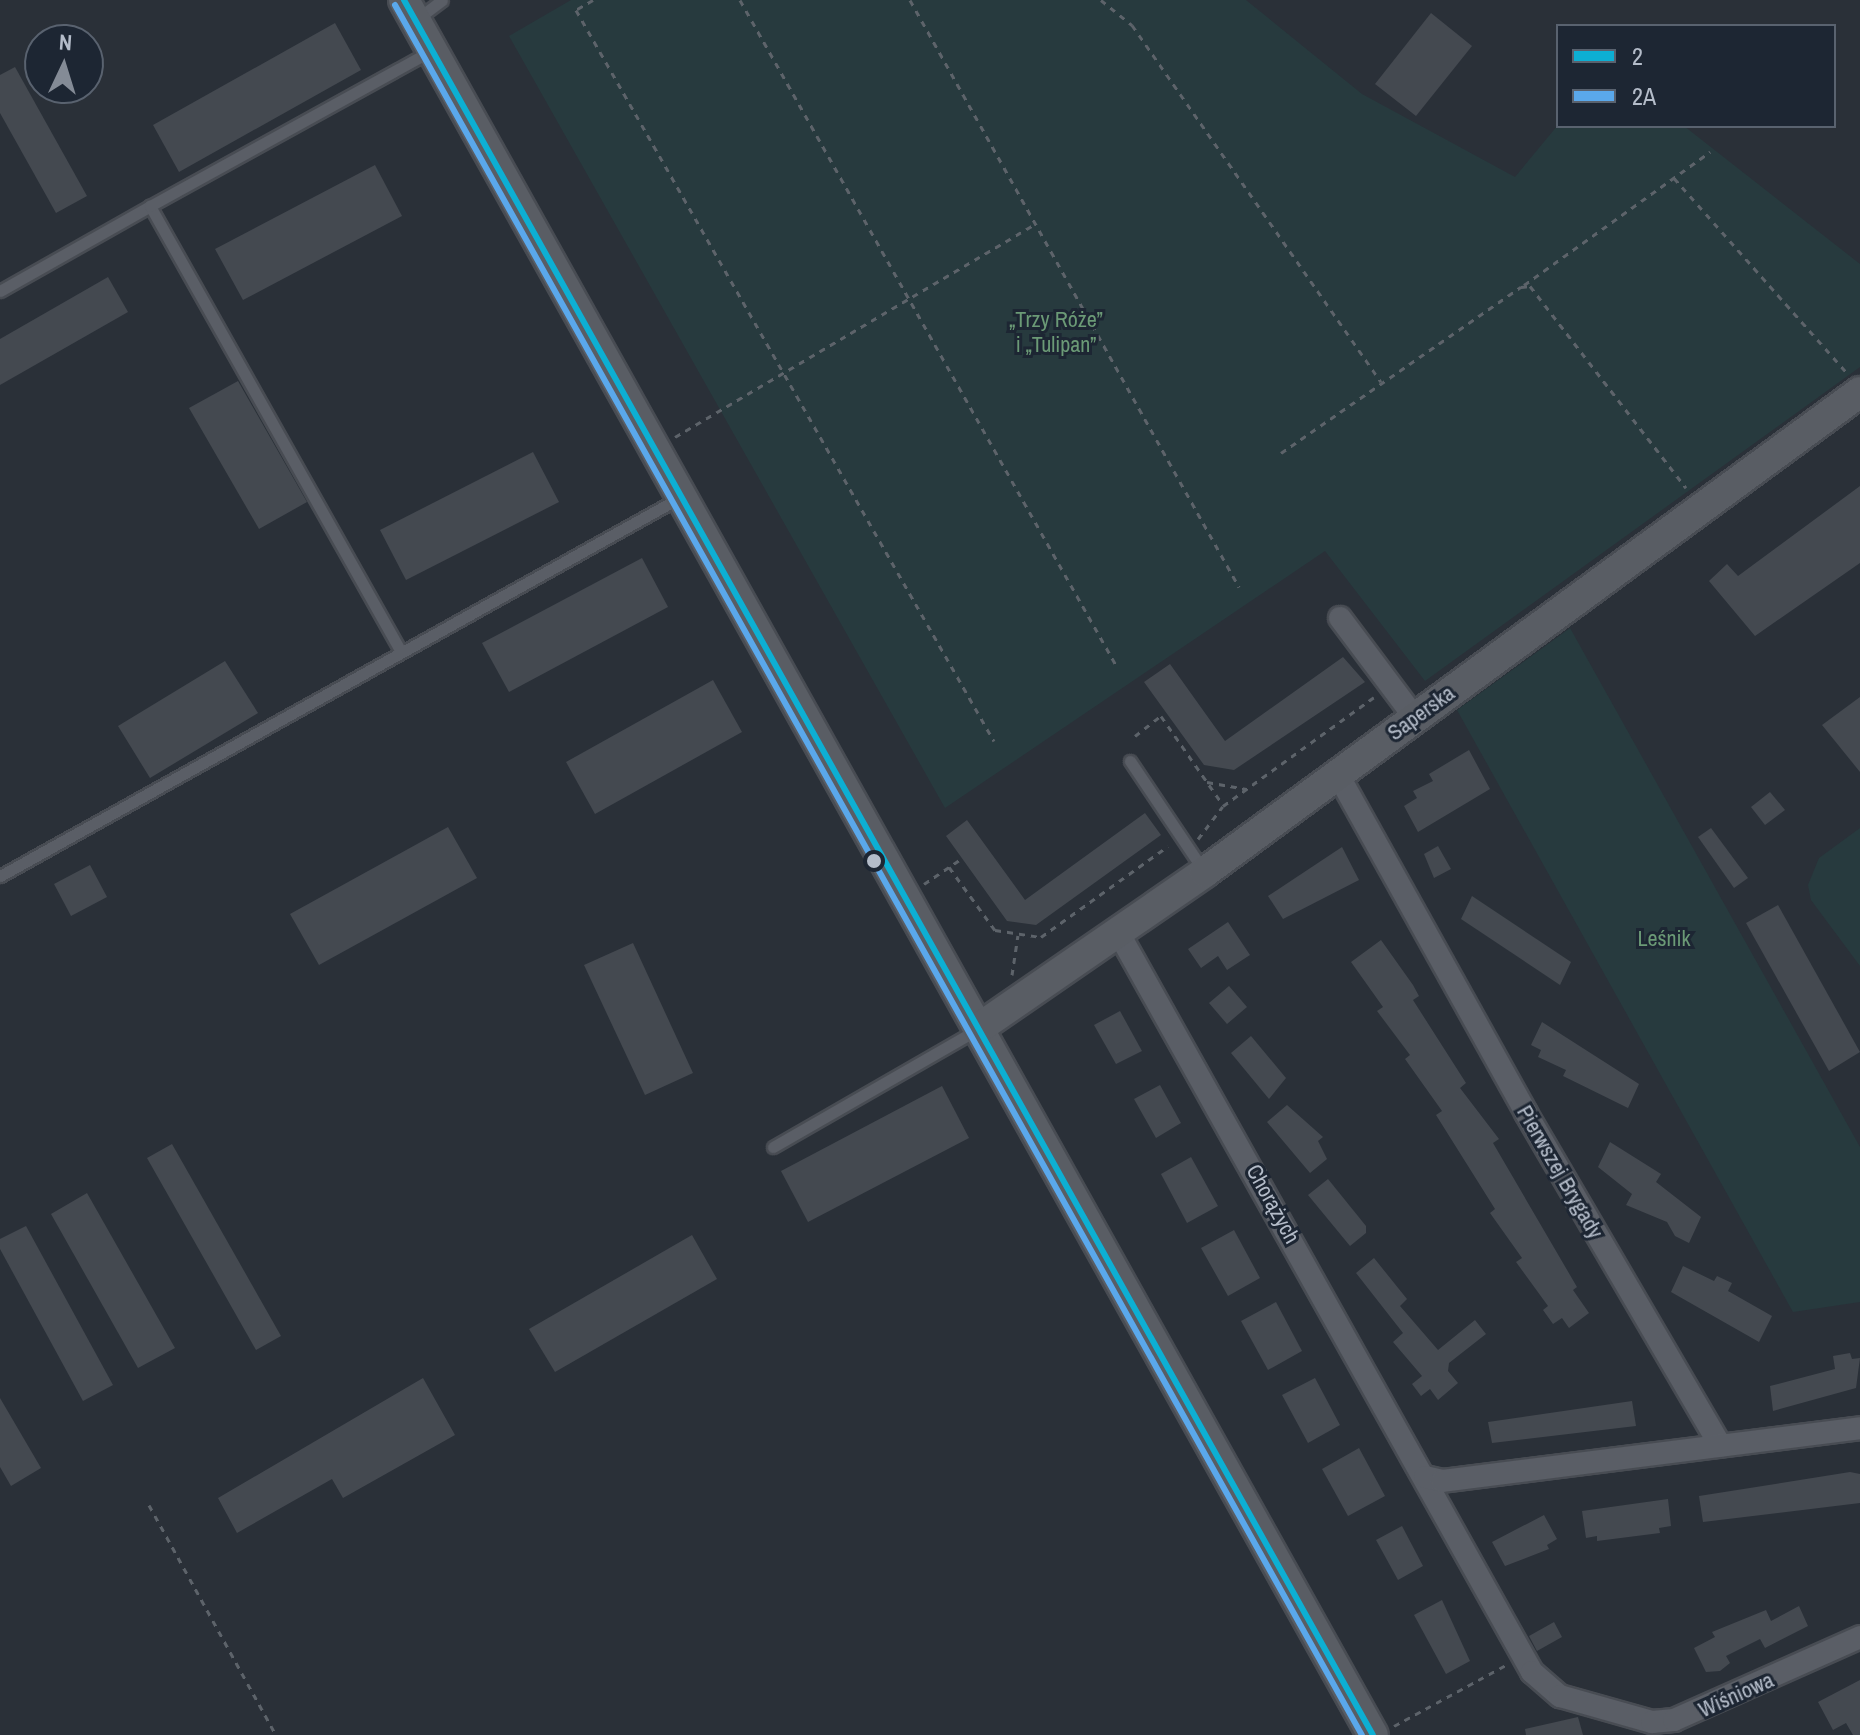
<!DOCTYPE html>
<meta charset="utf-8">
<style>
body{margin:0}
#map{position:relative;width:1860px;height:1735px;overflow:hidden;background:#2a3038;font-family:"Archivo Narrow",sans-serif}
div>[style]{position:absolute}
[style*='--x']{left:calc(var(--x)*1px);top:calc(var(--y)*1px);width:calc(var(--w)*1px);rotate:calc(var(--a)*1deg)}
.green>*{inset:0;background:#273a3e}
.building>*{inset:0;background:#444950}
.path>*{height:3px;margin-top:-1.5px;transform-origin:0;background:repeating-linear-gradient(90deg,#5d636a 0 6px,transparent 0 12px)}
.roads{filter:drop-shadow(2px 0 #484c53) drop-shadow(-2px 0 #484c53) drop-shadow(0 2px #484c53) drop-shadow(0 -2px #484c53)}
.lane>*{height:11px;margin:-5.5px;padding:0 5.5px;transform-origin:5.5px;border-radius:5.5px;background:#5a5e66}
.street>*{height:22px;margin:-11px;padding:0 11px;transform-origin:11px;border-radius:11px;background:#5a5e66}
.secondary>*{height:30px;margin:-15px;padding:0 15px;transform-origin:15px;border-radius:15px;background:#595d64}
.bus-1>*{height:6px;margin:-3px;padding:0 3px;transform-origin:3px;border-radius:3px;background:#0dafd3}
.bus-2>*{height:6px;margin:-3px;padding:0 3px;transform-origin:3px;border-radius:3px;background:#5aa8eb}
.dots>*{width:22px;height:22px;translate:-50% -50%;box-sizing:border-box;border:4px solid #1d2633;border-radius:50%}
span{translate:-50% -50%;white-space:nowrap;text-align:center;line-height:1.15;-webkit-text-stroke:6px #1d2633;paint-order:stroke}
.park-label{font-size:22px;color:#6b9a76}
.street-label{font-size:22px;color:#b4bcc9}
.legend{position:absolute;left:1556px;top:24px;width:280px;height:104px;box-sizing:border-box;background:#1d2633;border:2px solid #59626f;margin:0;padding:10px 14px;list-style:none;font-size:24px;color:#b4bcc9}
.legend li{display:flex;align-items:center;gap:16px;height:40px}
.legend b{width:40px;border:2px solid #59626f}
.north{position:absolute;left:24px;top:24px;width:80px;height:80px;box-sizing:border-box;background:#1d2633;border:2px solid #59626f;border-radius:50%;rotate:4deg;font-size:22px;font-weight:700;line-height:32px;text-align:center;color:#b4bcc9}
.north::after{content:'';display:block;margin:auto;width:28px;height:36px;background:#848b96;clip-path:polygon(50% 0,100% 100%,50% 72%,0 100%)}
</style>
<div id="map">
<div class="green">
<i style="clip-path:polygon(571px 0,1246px 0,1362px 94px,1515px 177px,1558px 125px,1684px 126px,1860px 264px,1860px 367px,1425px 681px,1325px 551px,945px 808px,509px 36px)"></i>
<i style="clip-path:polygon(1570px 628px,1860px 1147px,1860px 1302px,1793px 1312px,1457px 710px)"></i>
<i style="clip-path:polygon(1860px 828px,1860px 966px,1811px 900px,1808px 885px,1819px 858px)"></i>
</div>
<div class="building">
<i style="clip-path:polygon(1431px 13px,1472px 46px,1416px 116px,1375px 84px)"></i>
<i style="clip-path:polygon(335px 23px,361px 70px,179px 172px,153px 125px)"></i>
<i style="clip-path:polygon(15px 67px,87px 196px,56px 213px,0 113px,0 75px)"></i>
<i style="clip-path:polygon(375px 165px,402px 216px,243px 300px,215px 249px)"></i>
<i style="clip-path:polygon(108px 277px,128px 312px,0 385px,0 339px)"></i>
<i style="clip-path:polygon(238px 381px,307px 502px,259px 529px,189px 408px)"></i>
<i style="clip-path:polygon(533px 452px,559px 502px,406px 580px,380px 530px)"></i>
<i style="clip-path:polygon(1860px 486px,1860px 563px,1755px 636px,1709px 581px,1727px 564px,1738px 576px)"></i>
<i style="clip-path:polygon(642px 558px,668px 607px,509px 692px,482px 643px)"></i>
<i style="clip-path:polygon(1343px 657px,1365px 682px,1234px 770px,1204px 765px,1144px 682px,1170px 664px,1225px 741px)"></i>
<i style="clip-path:polygon(225px 661px,258px 713px,150px 778px,118px 726px)"></i>
<i style="clip-path:polygon(713px 680px,742px 732px,595px 814px,566px 762px)"></i>
<i style="clip-path:polygon(1860px 697px,1860px 772px,1822px 725px)"></i>
<i style="clip-path:polygon(1469px 750px,1490px 789px,1418px 832px,1404px 806px,1417px 798px,1413px 791px,1433px 781px,1429px 774px)"></i>
<i style="clip-path:polygon(1770px 792px,1785px 810px,1765px 825px,1751px 807px)"></i>
<i style="clip-path:polygon(1145px 813px,1161px 835px,1036px 925px,1007px 921px,946px 836px,967px 820px,1025px 900px)"></i>
<i style="clip-path:polygon(448px 827px,477px 878px,319px 965px,290px 914px)"></i>
<i style="clip-path:polygon(1711px 828px,1748px 878px,1734px 888px,1698px 837px)"></i>
<i style="clip-path:polygon(1438px 846px,1451px 869px,1434px 878px,1424px 854px)"></i>
<i style="clip-path:polygon(1342px 847px,1359px 880px,1283px 919px,1268px 896px)"></i>
<i style="clip-path:polygon(90px 865px,107px 897px,71px 916px,54px 884px)"></i>
<i style="clip-path:polygon(1472px 896px,1571px 962px,1560px 985px,1461px 919px)"></i>
<i style="clip-path:polygon(1778px 905px,1860px 1052px,1829px 1071px,1746px 923px)"></i>
<i style="clip-path:polygon(1228px 922px,1250px 955px,1227px 970px,1218px 956px,1201px 968px,1188px 949px)"></i>
<i style="clip-path:polygon(1381px 940px,1413px 985px,1419px 996px,1413px 1000px,1466px 1083px,1460px 1088px,1499px 1139px,1493px 1143px,1577px 1287px,1573px 1290px,1589px 1313px,1569px 1328px,1562px 1318px,1553px 1324px,1543px 1310px,1548px 1306px,1516px 1262px,1522px 1258px,1490px 1213px,1495px 1209px,1436px 1115px,1442px 1111px,1405px 1059px,1410px 1055px,1377px 1011px,1383px 1007px,1351px 962px)"></i>
<i style="clip-path:polygon(633px 943px,693px 1073px,645px 1095px,584px 965px)"></i>
<i style="clip-path:polygon(1229px 986px,1247px 1007px,1227px 1024px,1209px 1003px)"></i>
<i style="clip-path:polygon(1120px 1011px,1142px 1051px,1116px 1064px,1094px 1025px)"></i>
<i style="clip-path:polygon(1542px 1022px,1639px 1084px,1628px 1108px,1563px 1076px,1566px 1070px,1538px 1057px,1541px 1050px,1531px 1045px)"></i>
<i style="clip-path:polygon(1251px 1036px,1286px 1078px,1269px 1099px,1231px 1053px)"></i>
<i style="clip-path:polygon(1160px 1085px,1181px 1123px,1156px 1138px,1134px 1099px)"></i>
<i style="clip-path:polygon(942px 1086px,969px 1138px,808px 1222px,781px 1171px)"></i>
<i style="clip-path:polygon(1287px 1105px,1323px 1137px,1318px 1141px,1327px 1159px,1310px 1173px,1267px 1122px)"></i>
<i style="clip-path:polygon(1610px 1142px,1661px 1174px,1656px 1182px,1701px 1217px,1689px 1243px,1675px 1236px,1667px 1222px,1626px 1205px,1632px 1194px,1598px 1167px)"></i>
<i style="clip-path:polygon(172px 1144px,281px 1336px,256px 1350px,147px 1158px)"></i>
<i style="clip-path:polygon(1191px 1157px,1218px 1206px,1187px 1223px,1161px 1174px)"></i>
<i style="clip-path:polygon(1328px 1179px,1366px 1226px,1366px 1233px,1350px 1246px,1308px 1195px)"></i>
<i style="clip-path:polygon(87px 1193px,175px 1348px,138px 1368px,51px 1214px)"></i>
<i style="clip-path:polygon(26px 1226px,113px 1385px,83px 1401px,0 1249px,0 1239px)"></i>
<i style="clip-path:polygon(1234px 1230px,1260px 1278px,1228px 1296px,1201px 1248px)"></i>
<i style="clip-path:polygon(692px 1235px,717px 1279px,555px 1372px,529px 1329px)"></i>
<i style="clip-path:polygon(1374px 1258px,1407px 1299px,1400px 1306px,1438px 1350px,1475px 1320px,1486px 1334px,1449px 1363px,1448px 1371px,1458px 1383px,1438px 1400px,1430px 1389px,1421px 1396px,1412px 1384px,1422px 1376px,1393px 1342px,1403px 1333px,1356px 1273px)"></i>
<i style="clip-path:polygon(1683px 1266px,1714px 1281px,1717px 1276px,1732px 1283px,1728px 1291px,1772px 1316px,1759px 1342px,1671px 1292px)"></i>
<i style="clip-path:polygon(1276px 1302px,1302px 1351px,1268px 1370px,1241px 1321px)"></i>
<i style="clip-path:polygon(1850px 1353px,1852px 1359px,1860px 1358px,1856px 1388px,1773px 1411px,1770px 1386px,1835px 1369px,1833px 1356px)"></i>
<i style="clip-path:polygon(423px 1378px,455px 1435px,343px 1498px,332px 1479px,237px 1533px,218px 1498px)"></i>
<i style="clip-path:polygon(1315px 1378px,1340px 1425px,1308px 1443px,1282px 1395px)"></i>
<i style="clip-path:polygon(0 1398px,41px 1468px,11px 1486px,0 1467px)"></i>
<i style="clip-path:polygon(1632px 1401px,1636px 1426px,1492px 1443px,1488px 1422px)"></i>
<i style="clip-path:polygon(1359px 1448px,1385px 1496px,1348px 1516px,1322px 1469px)"></i>
<i style="clip-path:polygon(1850px 1472px,1860px 1474px,1860px 1503px,1703px 1522px,1699px 1496px)"></i>
<i style="clip-path:polygon(1668px 1499px,1671px 1526px,1659px 1528px,1660px 1533px,1597px 1541px,1597px 1536px,1586px 1538px,1582px 1511px)"></i>
<i style="clip-path:polygon(1544px 1515px,1557px 1539px,1547px 1545px,1549px 1549px,1505px 1566px,1492px 1542px)"></i>
<i style="clip-path:polygon(1402px 1526px,1423px 1566px,1398px 1580px,1376px 1540px)"></i>
<i style="clip-path:polygon(1442px 1600px,1470px 1661px,1446px 1674px,1414px 1615px)"></i>
<i style="clip-path:polygon(1799px 1606px,1808px 1626px,1765px 1648px,1760px 1639px,1726px 1656px,1730px 1663px,1720px 1671px,1706px 1672px,1694px 1648px,1715px 1637px,1712px 1632px,1766px 1610px,1771px 1621px)"></i>
<i style="clip-path:polygon(1554px 1622px,1562px 1637px,1537px 1651px,1529px 1636px)"></i>
<i style="clip-path:polygon(1860px 1680px,1860px 1735px,1853px 1735px,1846px 1723px,1833px 1730px,1818px 1702px)"></i>
<i style="clip-path:polygon(1578px 1717px,1583px 1735px,1526px 1735px,1525px 1729px)"></i>
</div>
<div class="path">
<i style="--x:593;--y:0;--w:20;--a:150"></i>
<i style="--x:576;--y:10;--w:842;--a:60.24"></i>
<i style="--x:740;--y:0;--w:764;--a:60.52"></i>
<i style="--x:910;--y:0;--w:673;--a:60.73"></i>
<i style="--x:1101;--y:0;--w:40;--a:39"></i>
<i style="--x:1132;--y:25;--w:435;--a:55.1"></i>
<i style="--x:1674;--y:178;--w:261;--a:48.4"></i>
<i style="--x:1524;--y:285;--w:229;--a:-35.6"></i>
<i style="--x:675;--y:437;--w:417;--a:-30.6"></i>
<i style="--x:1281;--y:453;--w:292;--a:-34.7"></i>
<i style="--x:1521;--y:287;--w:9;--a:-6"></i>
<i style="--x:1530;--y:286;--w:255;--a:52.3"></i>
<i style="--x:1135;--y:736;--w:33;--a:-38"></i>
<i style="--x:1161;--y:716;--w:108;--a:55.1"></i>
<i style="--x:1207;--y:782;--w:40;--a:10"></i>
<i style="--x:1198;--y:839;--w:41;--a:-52.9"></i>
<i style="--x:1223;--y:806;--w:186;--a:-35.8"></i>
<i style="--x:949;--y:867;--w:78;--a:53.9"></i>
<i style="--x:995;--y:930;--w:47;--a:8.7"></i>
<i style="--x:1041;--y:937;--w:156;--a:-35.6"></i>
<i style="--x:924;--y:884;--w:45;--a:-34"></i>
<i style="--x:1012;--y:975;--w:40;--a:-81.5"></i>
<i style="--x:149;--y:1505;--w:263;--a:61.1"></i>
<i style="--x:1394;--y:1726;--w:128;--a:-28.6"></i>
</div>
<div class="roads">
<div class="lane">
<i style="--x:417;--y:19;--w:31;--a:-37"></i>
<i style="--x:0;--y:291;--w:172;--a:-29.5"></i>
<i style="--x:400;--y:650;--w:510;--a:-119.38"></i>
<i style="--x:150;--y:206;--w:321;--a:-28.9"></i>
<i style="--x:1130;--y:761;--w:133;--a:56.1"></i>
<i style="--x:0;--y:876;--w:779;--a:-29.1"></i>
<i style="--x:773;--y:1147;--w:237;--a:-29.9"></i>
</div>
<div class="street">
<i style="--x:1340;--y:618;--w:125;--a:53.1"></i>
<i style="--x:1337;--y:773;--w:389;--a:60.9"></i>
<i style="--x:1526;--y:1113;--w:385;--a:59.7"></i>
<i style="--x:1118;--y:932;--w:848;--a:60.77"></i>
<i style="--x:1532;--y:1672;--w:37;--a:41"></i>
<i style="--x:1560;--y:1696;--w:96;--a:15.8"></i>
<i style="--x:1652;--y:1722;--w:22;--a:-5"></i>
<i style="--x:1674;--y:1720;--w:204;--a:-24"></i>
<i style="--x:1425;--y:1477;--w:17;--a:13"></i>
<i style="--x:1442;--y:1481;--w:421;--a:-7.2"></i>
</div>
<div class="secondary">
<i style="--x:404;--y:0;--w:1987;--a:60.82"></i>
<i style="--x:979;--y:1028;--w:275;--a:-34.6"></i>
<i style="--x:1205;--y:872;--w:812;--a:-36.23"></i>
</div>
</div>
<div class="bus-1">
<i style="--x:404;--y:0;--w:1987;--a:60.82"></i>
</div>
<div class="bus-2">
<i style="--x:395;--y:5;--w:1982;--a:60.8"></i>
</div>
<div class="dots">
<i style="left:874px;top:861px;background:#b4bcc9"></i>
</div>
<div class="park-label">
<span style="left:1056px;top:332px">„Trzy Róże”<br>i „Tulipan”</span>
<span style="left:1664px;top:939px">Leśnik</span>
</div>
<div class="street-label">
<span style="left:1421px;top:713px;rotate:-36deg">Saperska</span>
<span style="left:1560px;top:1172px;rotate:60deg">Pierwszej Brygady</span>
<span style="left:1273px;top:1204px;rotate:61deg">Chorążych</span>
<span style="left:1736px;top:1695px;rotate:-24deg">Wiśniowa</span>
</div>
<ul class="legend">
<li><b style="height:10px;background:#0dafd3"></b>2</li>
<li><b style="height:10px;background:#5aa8eb"></b>2A</li>
</ul>
<div class="north">N</div>
</div>
